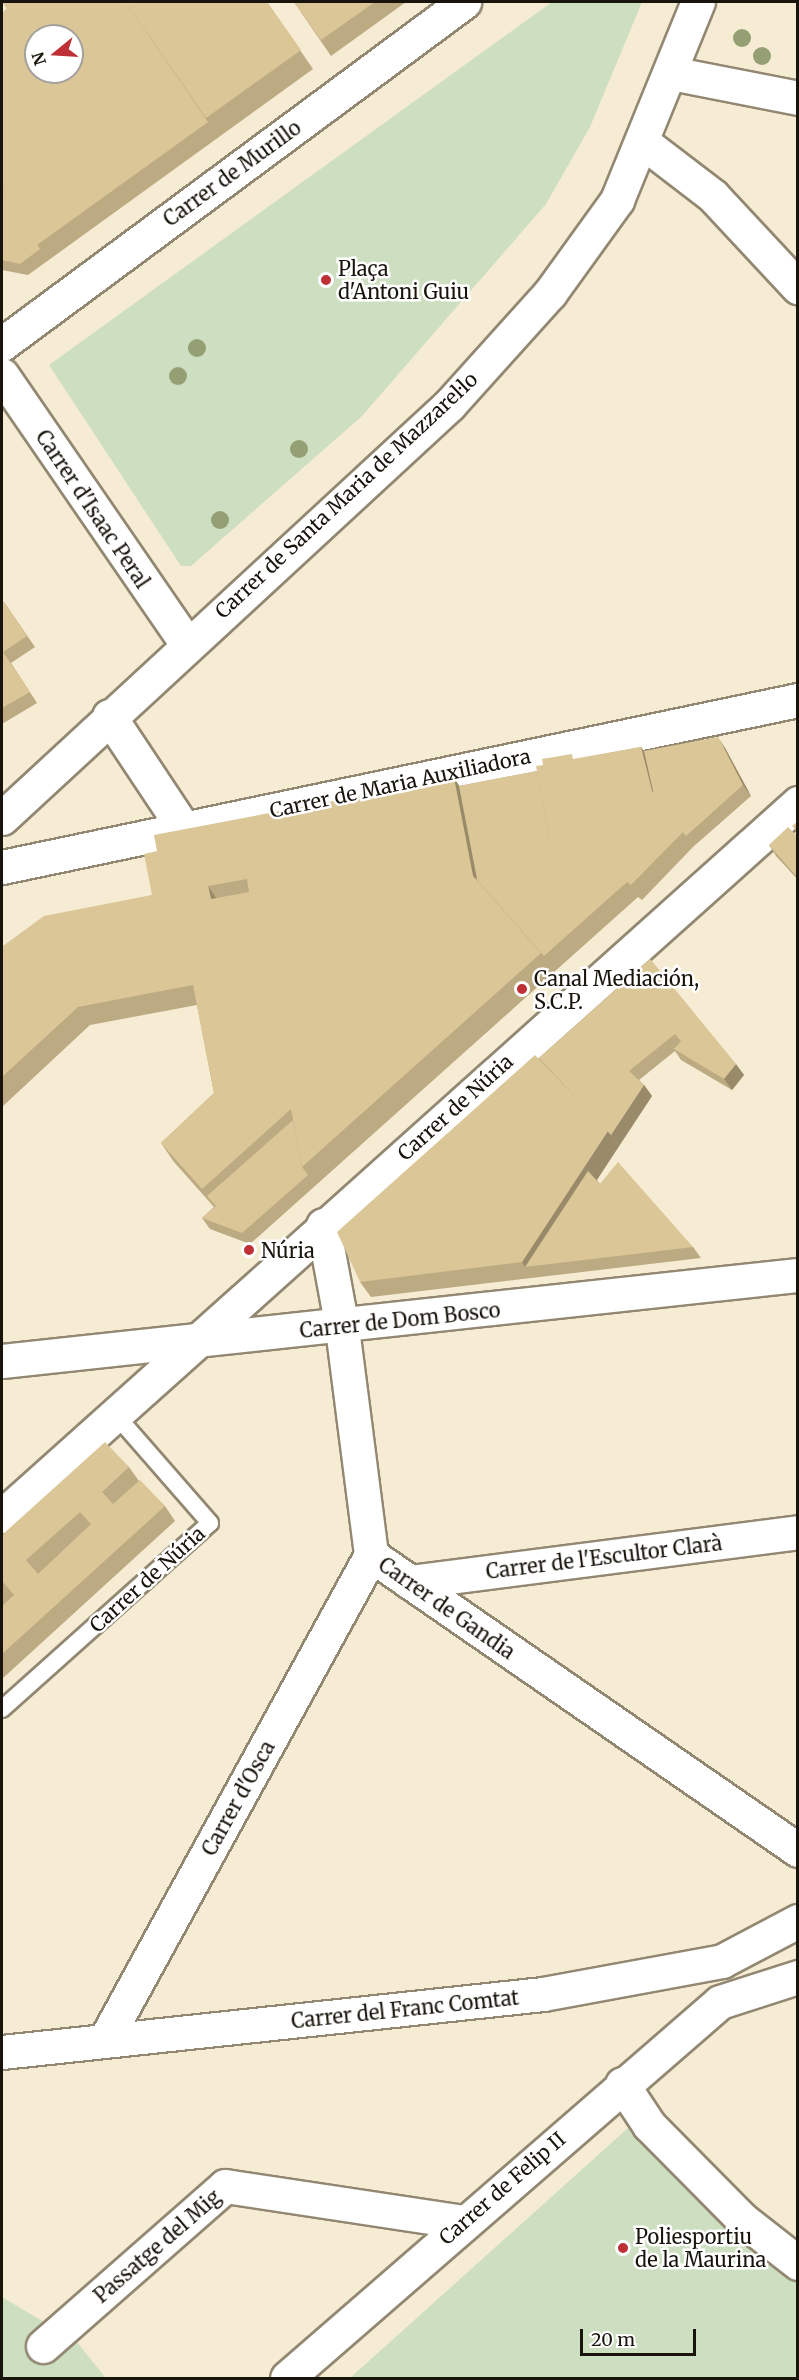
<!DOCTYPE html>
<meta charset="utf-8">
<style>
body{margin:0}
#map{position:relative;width:799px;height:2380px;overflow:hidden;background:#f6ebd3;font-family:Merriweather,serif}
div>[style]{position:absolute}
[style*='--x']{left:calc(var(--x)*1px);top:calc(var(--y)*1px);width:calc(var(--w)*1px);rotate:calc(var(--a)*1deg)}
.green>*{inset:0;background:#cddfc0}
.roads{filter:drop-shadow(2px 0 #928872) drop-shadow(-2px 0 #928872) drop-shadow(0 2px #928872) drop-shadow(0 -2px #928872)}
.lane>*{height:16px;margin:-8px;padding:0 8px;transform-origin:8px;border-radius:8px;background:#fff}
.street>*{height:33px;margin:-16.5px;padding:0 16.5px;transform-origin:16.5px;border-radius:16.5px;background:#fff}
.trees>*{width:18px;height:18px;margin:-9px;border-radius:50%;background:#94a073}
.wall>*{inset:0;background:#bcaa82}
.shaded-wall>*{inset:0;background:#998b6a}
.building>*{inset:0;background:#dbc697}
.dots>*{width:16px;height:16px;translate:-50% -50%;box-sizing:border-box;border:3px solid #fff;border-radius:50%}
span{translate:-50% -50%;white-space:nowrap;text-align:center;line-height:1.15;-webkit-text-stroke:5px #fff;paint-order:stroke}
.street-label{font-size:20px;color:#18140b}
.poi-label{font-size:20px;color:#18140b}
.left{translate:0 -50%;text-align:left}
.frame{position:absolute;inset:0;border:3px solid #18140b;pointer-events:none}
.north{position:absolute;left:24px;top:24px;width:60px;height:60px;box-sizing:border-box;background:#fff;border:2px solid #a3a19d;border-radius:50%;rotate:252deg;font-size:16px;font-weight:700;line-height:24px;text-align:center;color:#18140b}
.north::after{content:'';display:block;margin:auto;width:21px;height:27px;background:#bf2f36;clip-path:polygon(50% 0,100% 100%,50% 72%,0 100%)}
.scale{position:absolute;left:580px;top:2329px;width:116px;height:27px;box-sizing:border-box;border:3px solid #18140b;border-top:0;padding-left:8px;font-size:18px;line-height:21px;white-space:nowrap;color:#18140b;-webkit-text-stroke:4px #fff;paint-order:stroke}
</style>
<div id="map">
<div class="green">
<i style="clip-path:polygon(552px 2px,642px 2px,590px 127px,546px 204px,362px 416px,191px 566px,181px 566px,49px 365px)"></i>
<i style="clip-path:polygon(628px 2128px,726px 2227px,797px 2283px,797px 2378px,350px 2378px)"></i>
<i style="clip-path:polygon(2px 2297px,76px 2341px,106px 2378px,2px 2378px)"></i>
</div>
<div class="roads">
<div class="lane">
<i style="--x:2;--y:1709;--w:279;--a:-41.8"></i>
<i style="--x:210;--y:1523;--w:146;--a:-131.1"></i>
</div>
<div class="street">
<i style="--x:671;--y:73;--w:129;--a:11.1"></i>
<i style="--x:644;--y:143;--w:87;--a:37.5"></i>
<i style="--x:713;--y:196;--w:125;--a:47"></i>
<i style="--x:2;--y:344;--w:575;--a:-36.51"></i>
<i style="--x:2;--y:375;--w:325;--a:55.5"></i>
<i style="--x:109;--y:716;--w:136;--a:56.4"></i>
<i style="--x:2;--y:818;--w:610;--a:-42.74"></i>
<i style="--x:450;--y:404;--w:149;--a:-48"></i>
<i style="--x:550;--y:293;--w:115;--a:-54.2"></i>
<i style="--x:617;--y:200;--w:214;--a:-67.8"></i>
<i style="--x:2;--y:867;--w:813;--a:-11.85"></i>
<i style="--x:323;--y:1225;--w:105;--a:79.5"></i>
<i style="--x:342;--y:1328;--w:229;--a:82.7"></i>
<i style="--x:371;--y:1555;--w:519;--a:34.64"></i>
<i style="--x:2;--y:1361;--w:801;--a:-6.17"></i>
<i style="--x:2;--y:1516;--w:1069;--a:-41.85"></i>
<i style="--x:410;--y:1582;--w:391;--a:-7.3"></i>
<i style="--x:105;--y:2040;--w:553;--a:-61.26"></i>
<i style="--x:2;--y:2052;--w:544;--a:-6.12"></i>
<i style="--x:543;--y:1994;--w:182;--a:-10.4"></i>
<i style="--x:722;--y:1961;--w:86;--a:-27.8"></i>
<i style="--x:622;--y:2084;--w:49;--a:56.6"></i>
<i style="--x:649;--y:2125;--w:134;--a:45.3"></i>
<i style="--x:743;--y:2220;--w:70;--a:38"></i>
<i style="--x:43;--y:2346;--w:242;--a:-41.3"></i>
<i style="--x:225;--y:2186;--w:240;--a:8.6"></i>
<i style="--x:287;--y:2378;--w:573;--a:-40.97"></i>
<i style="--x:720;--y:2002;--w:82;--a:-17.8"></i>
</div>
</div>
<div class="trees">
<i style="left:742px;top:38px"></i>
<i style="left:762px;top:56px"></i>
<i style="left:197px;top:348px"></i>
<i style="left:178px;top:376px"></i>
<i style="left:299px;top:449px"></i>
<i style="left:220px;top:520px"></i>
</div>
<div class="wall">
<i style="clip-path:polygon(267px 2px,313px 69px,28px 275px,2px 270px,2px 13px,7px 9px)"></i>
<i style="clip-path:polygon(294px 2px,406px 2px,331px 56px)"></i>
<i style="clip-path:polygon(4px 602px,35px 647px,11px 663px,37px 703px,2px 724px,2px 603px)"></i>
<i style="clip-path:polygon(641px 747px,644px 751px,725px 748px,751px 796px,693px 847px,642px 900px,638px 897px,250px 1244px,210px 1229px,202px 1218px,214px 1207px,174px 1162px,161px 1143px,214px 1093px,197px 1005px,90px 1025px,2px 1107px,2px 945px,3px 946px,152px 895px,157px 851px,454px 778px,459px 786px,537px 771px,576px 759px)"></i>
<i style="clip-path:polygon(798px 837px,798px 880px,776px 856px,769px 845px)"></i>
<i style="clip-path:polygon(650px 959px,744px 1075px,732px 1090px,681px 1060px,675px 1051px,639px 1080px,644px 1085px,652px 1096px,597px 1180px,600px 1184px,693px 1247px,701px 1258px,371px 1297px,360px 1282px,539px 1058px)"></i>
<i style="clip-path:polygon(129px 1467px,139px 1481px,165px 1506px,175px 1521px,2px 1679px,2px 1535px)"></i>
</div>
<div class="shaded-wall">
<i style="clip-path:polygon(718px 737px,725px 748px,751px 796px,743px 785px)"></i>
<i style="clip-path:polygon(641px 747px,652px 762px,662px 806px,652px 791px)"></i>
<i style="clip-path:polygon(454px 778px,467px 797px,479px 884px,473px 876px)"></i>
<i style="clip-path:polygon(208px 886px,221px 905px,211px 899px)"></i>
<i style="clip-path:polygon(736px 1064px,744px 1075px,732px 1090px,724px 1079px)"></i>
<i style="clip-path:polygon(644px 1085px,652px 1096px,619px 1146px,611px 1135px)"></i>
<i style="clip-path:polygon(608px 1131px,619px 1146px,541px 1265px,525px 1267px,522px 1262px)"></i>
</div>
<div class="building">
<i style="clip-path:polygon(evenodd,2px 2px,126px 2px,208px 122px,37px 245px,2px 188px,2px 13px,7px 9px,2px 2px,36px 36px,72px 36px,72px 72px,36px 72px,36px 36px)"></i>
<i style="clip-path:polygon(126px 2px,267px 2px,301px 50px,206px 118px)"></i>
<i style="clip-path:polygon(294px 2px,375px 2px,321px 40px)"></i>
<i style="clip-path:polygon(2px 188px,40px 249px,20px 264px,2px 260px)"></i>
<i style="clip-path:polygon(4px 602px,27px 636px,3px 652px,30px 692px,2px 708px,2px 603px)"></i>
<i style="clip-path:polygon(718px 737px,743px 785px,686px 836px,654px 795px,644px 751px)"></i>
<i style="clip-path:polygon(641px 747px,652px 791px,683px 832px,631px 885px,627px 882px,544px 956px,476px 879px,550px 842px,536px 766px,543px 765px,542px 759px,572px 754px,573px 759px)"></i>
<i style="clip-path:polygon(537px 771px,550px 842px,477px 879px,459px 786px)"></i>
<i style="clip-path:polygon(evenodd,454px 778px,473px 876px,541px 953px,302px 1167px,291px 1109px,202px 1189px,161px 1143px,214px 1093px,193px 985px,78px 1007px,2px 1077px,2px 945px,3px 946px,44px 916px,152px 895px,144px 854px,157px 851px,154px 835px,454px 778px,247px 879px,249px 892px,211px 899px,208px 886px,247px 879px)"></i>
<i style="clip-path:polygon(798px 821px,798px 832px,792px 826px)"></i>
<i style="clip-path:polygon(788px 827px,798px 837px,798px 878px,769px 845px)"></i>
<i style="clip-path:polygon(650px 959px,736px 1064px,724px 1079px,674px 1049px,681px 1041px,675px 1034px,629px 1071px,644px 1085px,611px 1135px,539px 1058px)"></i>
<i style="clip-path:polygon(535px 1055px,608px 1131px,522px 1262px,360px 1282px,337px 1232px)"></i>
<i style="clip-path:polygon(293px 1120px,302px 1167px,308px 1175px,242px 1233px,202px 1218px,216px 1206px,207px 1196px)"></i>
<i style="clip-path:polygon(618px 1162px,693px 1247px,525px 1267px,588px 1171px,600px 1184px)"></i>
<i style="clip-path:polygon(evenodd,105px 1442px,129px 1467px,102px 1492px,113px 1504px,140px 1480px,165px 1506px,2px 1654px,2px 1606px,14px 1595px,3px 1582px,2px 1583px,2px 1535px,105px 1442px,80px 1512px,91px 1524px,38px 1574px,26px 1560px,80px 1512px)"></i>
</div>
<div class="dots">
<i style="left:326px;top:280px;background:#bf2f36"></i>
<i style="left:522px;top:989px;background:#bf2f36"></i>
<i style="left:249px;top:1250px;background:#bf2f36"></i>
<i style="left:623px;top:2248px;background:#bf2f36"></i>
</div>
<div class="street-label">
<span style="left:232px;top:173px;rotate:-36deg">Carrer de Murillo</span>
<span style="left:346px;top:495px;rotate:-43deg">Carrer de Santa Maria de Mazzarel·lo</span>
<span style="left:93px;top:509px;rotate:56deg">Carrer d'Isaac Peral</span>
<span style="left:400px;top:783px;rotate:-12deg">Carrer de Maria Auxiliadora</span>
<span style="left:455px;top:1107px;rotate:-42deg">Carrer de Núria</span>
<span style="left:400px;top:1320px;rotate:-6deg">Carrer de Dom Bosco</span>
<span style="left:604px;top:1557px;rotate:-7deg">Carrer de l'Escultor Clarà</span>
<span style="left:147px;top:1579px;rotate:-42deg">Carrer de Núria</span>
<span style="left:447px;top:1608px;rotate:35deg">Carrer de Gandia</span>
<span style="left:238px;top:1798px;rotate:-61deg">Carrer d'Osca</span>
<span style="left:405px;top:2009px;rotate:-6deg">Carrer del Franc Comtat</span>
<span style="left:502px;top:2188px;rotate:-41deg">Carrer de Felip II</span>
<span style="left:157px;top:2246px;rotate:-41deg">Passatge del Mig</span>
</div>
<div class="poi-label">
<span class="left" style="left:338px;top:280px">Plaça<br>d'Antoni Guiu</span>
<span class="left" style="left:534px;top:990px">Canal Mediación,<br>S.C.P.</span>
<span class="left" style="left:261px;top:1250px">Núria</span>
<span class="left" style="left:635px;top:2248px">Poliesportiu<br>de la Maurina</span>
</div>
<div class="frame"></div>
<div class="north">N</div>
<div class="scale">20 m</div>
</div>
